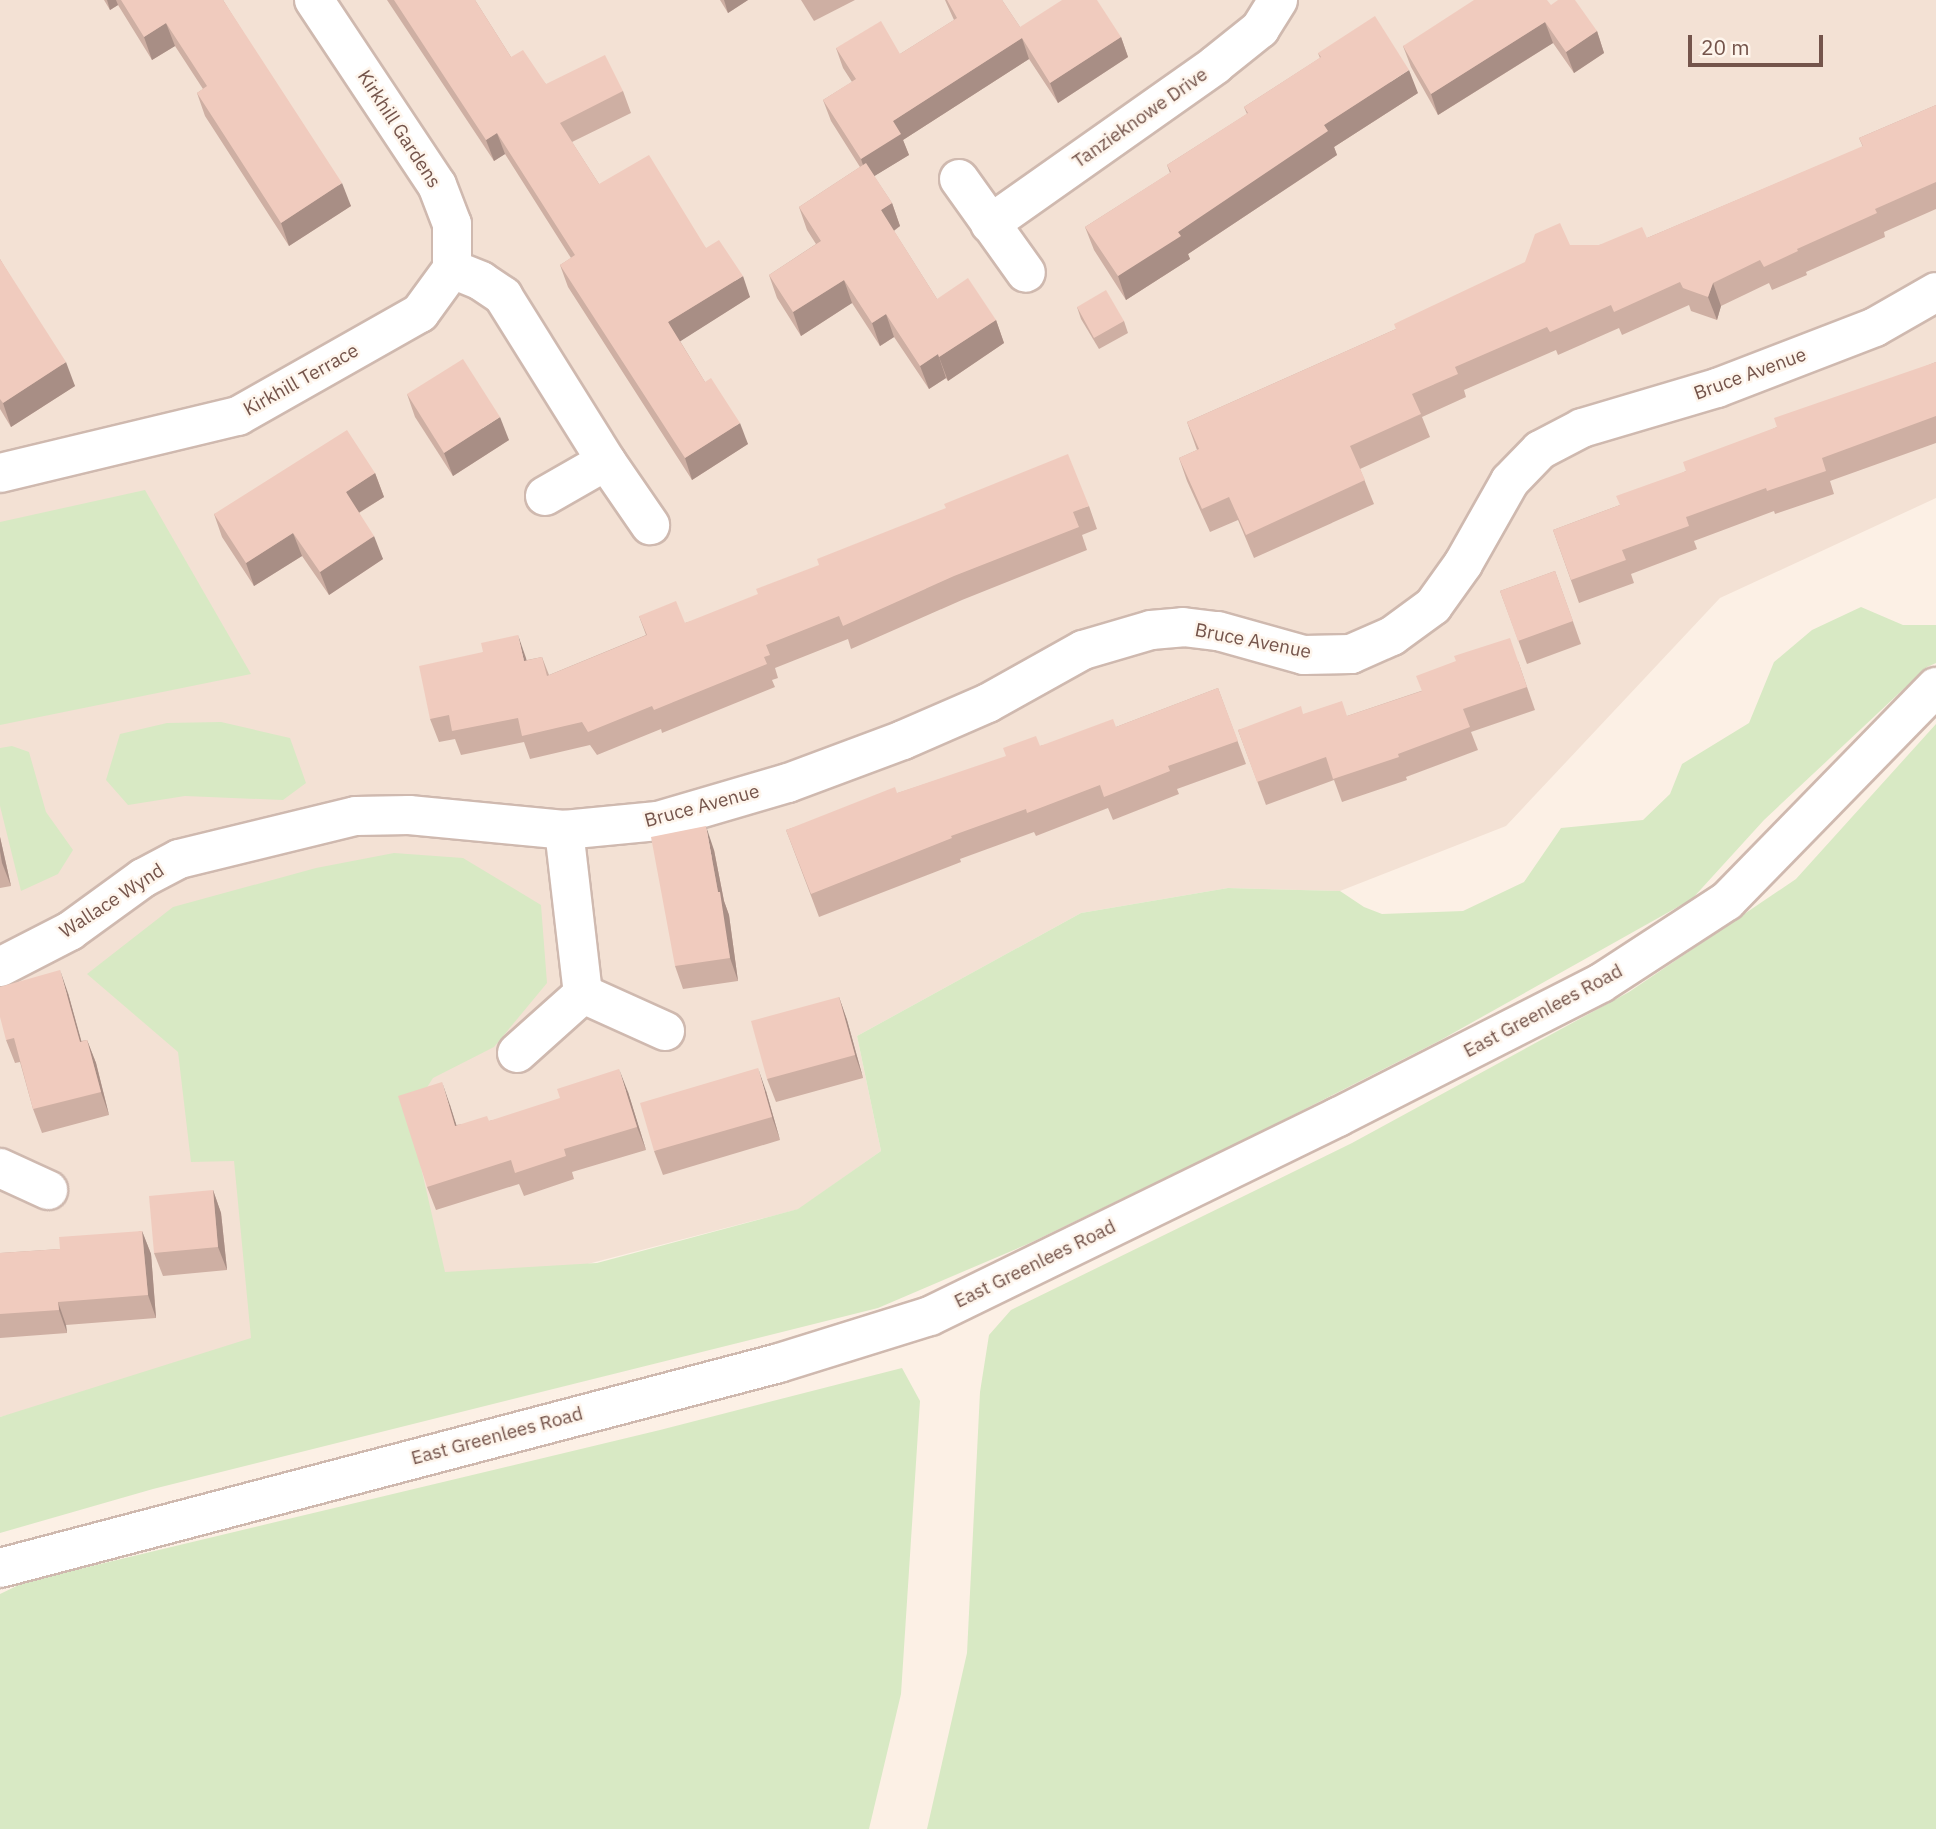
<!DOCTYPE html>
<style>
body{margin:0}
#map{position:relative;width:1936px;height:1829px;overflow:hidden;background:#fcf0e5;font-family:"IBM Plex Sans",sans-serif}
div>[style]{position:absolute}
[style*='--x']{left:calc(var(--x)*1px);top:calc(var(--y)*1px);width:calc(var(--w)*1px);rotate:calc(var(--a)*1deg)}
.residential>*{inset:0;background:#f3e1d4}
.green>*{inset:0;background:#d8e9c4}
.roads{filter:drop-shadow(2px 0 #cfb9af) drop-shadow(-2px 0 #cfb9af) drop-shadow(0 2px #cfb9af) drop-shadow(0 -2px #cfb9af)}
.minor>*{height:38px;margin:-19px;padding:0 19px;transform-origin:19px;border-radius:19px;background:#fff}
.wall>*{inset:0;background:#ceafa3}
.shaded-wall>*{inset:0;background:#a88e85}
.building>*{inset:0;background:#f0cbbe}
span{translate:-50% -50%;white-space:nowrap;text-align:center;line-height:1.15;-webkit-text-stroke:5px #fef5ec;paint-order:stroke}
.street-label{font-size:19px;color:#74544b}
.scale{position:absolute;left:1688px;top:35px;width:135px;height:32px;box-sizing:border-box;border:4px solid #74544b;border-top:0;padding-left:9px;font-size:21px;line-height:24px;white-space:nowrap;color:#74544b;-webkit-text-stroke:5px #fef5ec;paint-order:stroke}
</style>
<div id="map">
<div class="residential">
<i style="clip-path:polygon(0 0,1936px 0,1936px 498px,1720px 598px,1506px 826px,1340px 891px,1228px 888px,1081px 913px,857px 1036px,881px 1151px,799px 1209px,0 1417px)"></i>
</div>
<div class="green">
<i style="clip-path:polygon(145px 490px,251px 674px,0 725px,0 522px)"></i>
<i style="clip-path:polygon(1861px 607px,1903px 625px,1936px 625px,1936px 663px,1927px 667px,1764px 820px,1692px 899px,1439px 1041px,1246px 1139px,1030px 1243px,878px 1308px,153px 1489px,0 1533px,0 1417px,251px 1338px,234px 1161px,191px 1162px,178px 1052px,87px 974px,173px 907px,316px 868px,394px 853px,463px 858px,541px 905px,547px 983px,494px 1047px,433px 1078px,409px 1115px,445px 1272px,597px 1263px,798px 1209px,881px 1151px,857px 1036px,1081px 913px,1228px 888px,1340px 891px,1364px 907px,1382px 914px,1463px 911px,1524px 882px,1561px 828px,1643px 820px,1670px 794px,1682px 764px,1749px 723px,1774px 662px,1812px 630px)"></i>
<i style="clip-path:polygon(221px 722px,290px 738px,306px 783px,283px 800px,185px 796px,128px 805px,106px 780px,120px 734px,167px 723px)"></i>
<i style="clip-path:polygon(1936px 724px,1936px 1829px,927px 1829px,967px 1653px,980px 1392px,989px 1335px,1011px 1310px,1352px 1143px,1629px 992px,1796px 879px)"></i>
<i style="clip-path:polygon(12px 746px,29px 752px,46px 812px,73px 850px,58px 874px,21px 891px,0 806px,0 748px)"></i>
<i style="clip-path:polygon(902px 1368px,920px 1401px,901px 1694px,869px 1829px,0 1829px,0 1594px,25px 1582px,660px 1430px)"></i>
</div>
<div class="roads">
<div class="minor">
<i style="--x:314;--y:0;--w:222;--a:56.4"></i>
<i style="--x:437;--y:185;--w:42;--a:69"></i>
<i style="--x:452;--y:224;--w:45;--a:90"></i>
<i style="--x:452;--y:269;--w:31;--a:22"></i>
<i style="--x:481;--y:281;--w:27;--a:34"></i>
<i style="--x:503;--y:296;--w:195;--a:58"></i>
<i style="--x:606;--y:461;--w:78;--a:55.5"></i>
<i style="--x:959;--y:179;--w:115;--a:54.5"></i>
<i style="--x:990;--y:224;--w:276;--a:-35.2"></i>
<i style="--x:1215;--y:65;--w:58;--a:-38.7"></i>
<i style="--x:1260;--y:29;--w:34;--a:-58"></i>
<i style="--x:0;--y:473;--w:245;--a:-13.5"></i>
<i style="--x:238;--y:416;--w:209;--a:-29.5"></i>
<i style="--x:420;--y:313;--w:54;--a:-54"></i>
<i style="--x:545;--y:496;--w:70;--a:-29.8"></i>
<i style="--x:564;--y:830;--w:165;--a:83.4"></i>
<i style="--x:583;--y:994;--w:90;--a:24.3"></i>
<i style="--x:0;--y:967;--w:79;--a:-27.2"></i>
<i style="--x:70;--y:931;--w:90;--a:-36"></i>
<i style="--x:143;--y:878;--w:41;--a:-27.8"></i>
<i style="--x:179;--y:859;--w:182;--a:-13.7"></i>
<i style="--x:356;--y:816;--w:53;--a:-1.1"></i>
<i style="--x:409;--y:815;--w:156;--a:5.5"></i>
<i style="--x:564;--y:830;--w:94;--a:-5.5"></i>
<i style="--x:658;--y:821;--w:135;--a:-16.3"></i>
<i style="--x:788;--y:783;--w:123;--a:-20.5"></i>
<i style="--x:903;--y:740;--w:93;--a:-23.5"></i>
<i style="--x:988;--y:703;--w:109;--a:-29.2"></i>
<i style="--x:1083;--y:650;--w:71;--a:-16.4"></i>
<i style="--x:1151;--y:630;--w:32;--a:-5"></i>
<i style="--x:1183;--y:627;--w:35;--a:7"></i>
<i style="--x:1218;--y:631;--w:89;--a:15.6"></i>
<i style="--x:1304;--y:655;--w:47;--a:-1.2"></i>
<i style="--x:1351;--y:654;--w:45;--a:-23.7"></i>
<i style="--x:1392;--y:636;--w:51;--a:-36.2"></i>
<i style="--x:1433;--y:606;--w:52;--a:-54.5"></i>
<i style="--x:1463;--y:564;--w:95;--a:-60.5"></i>
<i style="--x:1510;--y:481;--w:43;--a:-45.9"></i>
<i style="--x:1540;--y:450;--w:47;--a:-27.6"></i>
<i style="--x:1582;--y:428;--w:141;--a:-16.5"></i>
<i style="--x:1717;--y:388;--w:169;--a:-21.1"></i>
<i style="--x:1875;--y:327;--w:70;--a:-29.8"></i>
<i style="--x:517;--y:1053;--w:89;--a:-41.8"></i>
<i style="--x:0;--y:1168;--w:53;--a:24.6"></i>
<i style="--x:0;--y:1568;--w:806;--a:-14.74"></i>
<i style="--x:779;--y:1363;--w:158;--a:-17.3"></i>
<i style="--x:930;--y:1316;--w:454;--a:-26"></i>
<i style="--x:1338;--y:1117;--w:295;--a:-27"></i>
<i style="--x:1601;--y:983;--w:150;--a:-33.1"></i>
<i style="--x:1727;--y:901;--w:299;--a:-45.7"></i>
</div>
</div>
<div class="wall">
<i style="clip-path:polygon(104px 0,223px 0,351px 206px,289px 246px,205px 116px,197px 93px,203px 89px,175px 46px,152px 60px,118px 5px,110px 10px)"></i>
<i style="clip-path:polygon(387px 0,475px 0,511px 57px,546px 84px,623px 91px,631px 113px,572px 142px,599px 184px,706px 248px,750px 297px,680px 341px,705px 382px,748px 444px,692px 480px,568px 287px,560px 265px,571px 258px,505px 154px,494px 161px)"></i>
<i style="clip-path:polygon(720px 0,748px 0,728px 13px)"></i>
<i style="clip-path:polygon(801px 0,855px 0,814px 21px)"></i>
<i style="clip-path:polygon(945px 0,1002px 0,1020px 27px,1121px 37px,1128px 57px,1058px 103px,1029px 59px,903px 140px,909px 155px,874px 176px,892px 203px,900px 226px,894px 231px,937px 299px,996px 320px,1004px 343px,948px 381px,946px 378px,929px 389px,894px 337px,880px 346px,852px 303px,801px 336px,777px 298px,769px 275px,816px 244px,807px 230px,799px 207px,860px 167px,831px 121px,823px 100px,852px 82px,843px 68px,836px 48px,900px 54px,954px 20px)"></i>
<i style="clip-path:polygon(1551px 5px,1597px 31px,1604px 53px,1574px 73px,1553px 43px,1438px 115px,1411px 67px,1403px 46px)"></i>
<i style="clip-path:polygon(1318px 53px,1418px 93px,1334px 147px,1337px 155px,1188px 254px,1190px 259px,1126px 300px,1094px 250px,1085px 227px,1170px 173px,1167px 165px,1247px 114px,1244px 107px,1320px 58px)"></i>
<i style="clip-path:polygon(1936px 105px,1936px 209px,1884px 232px,1885px 237px,1806px 272px,1807px 275px,1772px 290px,1769px 283px,1721px 306px,1717px 320px,1691px 311px,1689px 305px,1622px 335px,1619px 328px,1558px 355px,1556px 350px,1464px 390px,1466px 397px,1422px 417px,1430px 437px,1360px 469px,1374px 504px,1254px 558px,1238px 520px,1210px 532px,1187px 481px,1179px 458px,1197px 450px,1187px 422px,1396px 329px,1570px 245px,1599px 245px,1647px 238px,1863px 147px,1859px 138px)"></i>
<i style="clip-path:polygon(0 259px,75px 386px,11px 427px,0 409px)"></i>
<i style="clip-path:polygon(1077px 307px,1124px 321px,1128px 333px,1099px 349px,1081px 319px)"></i>
<i style="clip-path:polygon(1936px 362px,1936px 443px,1830px 481px,1834px 494px,1775px 514px,1774px 511px,1694px 541px,1697px 549px,1631px 574px,1634px 583px,1579px 603px,1553px 530px,1620px 505px,1686px 471px,1777px 427px)"></i>
<i style="clip-path:polygon(407px 394px,509px 440px,453px 476px,415px 417px)"></i>
<i style="clip-path:polygon(375px 473px,384px 497px,359px 513px,383px 559px,329px 595px,302px 556px,254px 586px,222px 537px,214px 514px)"></i>
<i style="clip-path:polygon(1089px 506px,1097px 529px,1082px 535px,1087px 550px,962px 600px,851px 649px,848px 639px,775px 668px,778px 678px,772px 680px,775px 687px,662px 733px,661px 729px,597px 755px,590px 745px,530px 759px,524px 742px,461px 755px,455px 739px,439px 742px,430px 719px,483px 652px,527px 660px,542px 657px,549px 675px,646px 635px,639px 616px,685px 623px)"></i>
<i style="clip-path:polygon(1555px 571px,1581px 644px,1527px 664px,1500px 591px)"></i>
<i style="clip-path:polygon(1518px 661px,1535px 710px,1471px 732px,1478px 750px,1406px 777px,1407px 780px,1342px 802px,1334px 780px,1266px 805px,1238px 730px,1303px 714px,1347px 716px,1421px 691px)"></i>
<i style="clip-path:polygon(1218px 688px,1246px 764px,1177px 789px,1179px 794px,1113px 820px,1108px 808px,1036px 836px,1034px 832px,960px 859px,961px 862px,819px 917px,786px 830px,1040px 746px,1116px 727px)"></i>
<i style="clip-path:polygon(0 837px,11px 886px,0 888px)"></i>
<i style="clip-path:polygon(714px 850px,724px 901px,729px 915px,738px 981px,683px 989px,675px 966px)"></i>
<i style="clip-path:polygon(68px 993px,81px 1041px,87px 1040px,96px 1063px,109px 1115px,42px 1133px,33px 1109px,20px 1062px,15px 1063px,6px 1040px)"></i>
<i style="clip-path:polygon(839px 997px,847px 1020px,863px 1078px,776px 1102px,767px 1079px)"></i>
<i style="clip-path:polygon(766px 1091px,780px 1140px,663px 1175px,654px 1151px)"></i>
<i style="clip-path:polygon(628px 1092px,646px 1150px,572px 1172px,574px 1179px,524px 1196px,519px 1184px,436px 1210px,427px 1187px,450px 1105px,456px 1125px,489px 1121px)"></i>
<i style="clip-path:polygon(213px 1190px,221px 1213px,227px 1270px,163px 1276px,154px 1253px)"></i>
<i style="clip-path:polygon(142px 1231px,151px 1254px,156px 1318px,66px 1325px,67px 1333px,0 1338px,0 1253px,60px 1249px)"></i>
</div>
<div class="shaded-wall">
<i style="clip-path:polygon(107px 0,116px 0,118px 5px,110px 10px)"></i>
<i style="clip-path:polygon(724px 0,748px 0,728px 13px)"></i>
<i style="clip-path:polygon(1545px 22px,1553px 43px,1438px 115px,1431px 94px)"></i>
<i style="clip-path:polygon(166px 23px,175px 46px,152px 60px,144px 37px)"></i>
<i style="clip-path:polygon(1597px 31px,1604px 53px,1574px 73px,1566px 52px)"></i>
<i style="clip-path:polygon(1121px 37px,1128px 57px,1058px 103px,1050px 83px)"></i>
<i style="clip-path:polygon(1022px 38px,1029px 59px,903px 140px,909px 155px,868px 180px,861px 159px,893px 121px)"></i>
<i style="clip-path:polygon(1409px 70px,1418px 93px,1334px 147px,1337px 155px,1188px 254px,1190px 259px,1126px 300px,1118px 276px,1324px 125px)"></i>
<i style="clip-path:polygon(497px 133px,505px 154px,494px 161px,486px 140px)"></i>
<i style="clip-path:polygon(342px 183px,351px 206px,289px 246px,281px 223px)"></i>
<i style="clip-path:polygon(892px 203px,900px 226px,889px 234px,881px 210px)"></i>
<i style="clip-path:polygon(743px 276px,750px 297px,676px 344px,668px 322px)"></i>
<i style="clip-path:polygon(844px 280px,852px 303px,801px 336px,793px 312px)"></i>
<i style="clip-path:polygon(1713px 283px,1721px 306px,1717px 320px,1708px 297px)"></i>
<i style="clip-path:polygon(886px 314px,894px 337px,880px 346px,872px 323px)"></i>
<i style="clip-path:polygon(996px 320px,1004px 343px,948px 381px,939px 357px)"></i>
<i style="clip-path:polygon(938px 354px,946px 378px,929px 389px,920px 366px)"></i>
<i style="clip-path:polygon(66px 362px,75px 386px,11px 427px,3px 403px)"></i>
<i style="clip-path:polygon(500px 417px,509px 440px,453px 476px,444px 453px)"></i>
<i style="clip-path:polygon(740px 423px,748px 444px,692px 480px,685px 458px)"></i>
<i style="clip-path:polygon(375px 473px,384px 497px,355px 515px,346px 492px)"></i>
<i style="clip-path:polygon(293px 533px,302px 556px,254px 586px,246px 563px)"></i>
<i style="clip-path:polygon(374px 536px,383px 559px,329px 595px,320px 572px)"></i>
<i style="clip-path:polygon(518px 635px,526px 658px,532px 684px,524px 661px)"></i>
<i style="clip-path:polygon(706px 826px,714px 850px,724px 901px,729px 915px,738px 981px,730px 958px)"></i>
<i style="clip-path:polygon(0 837px,11px 886px,2px 863px,0 851px)"></i>
<i style="clip-path:polygon(60px 970px,68px 993px,88px 1065px,80px 1042px)"></i>
<i style="clip-path:polygon(839px 997px,847px 1020px,863px 1078px,855px 1055px)"></i>
<i style="clip-path:polygon(87px 1040px,96px 1063px,109px 1115px,101px 1092px)"></i>
<i style="clip-path:polygon(758px 1068px,766px 1091px,780px 1140px,772px 1117px)"></i>
<i style="clip-path:polygon(619px 1069px,628px 1092px,646px 1150px,637px 1127px)"></i>
<i style="clip-path:polygon(442px 1082px,450px 1105px,464px 1149px,455px 1126px)"></i>
<i style="clip-path:polygon(213px 1190px,221px 1213px,227px 1270px,218px 1247px)"></i>
<i style="clip-path:polygon(142px 1231px,151px 1254px,156px 1318px,148px 1295px)"></i>
<i style="clip-path:polygon(58px 1302px,66px 1325px,67px 1333px,59px 1310px)"></i>
</div>
<div class="building">
<i style="clip-path:polygon(121px 0,223px 0,342px 183px,281px 223px,197px 93px,207px 86px,166px 23px,144px 37px)"></i>
<i style="clip-path:polygon(394px 0,475px 0,511px 57px,523px 50px,546px 84px,605px 55px,623px 91px,560px 123px,599px 184px,649px 155px,706px 248px,719px 240px,743px 276px,668px 322px,705px 382px,711px 378px,740px 423px,685px 458px,560px 265px,575px 255px,497px 133px,486px 140px)"></i>
<i style="clip-path:polygon(947px 0,1002px 0,1020px 27px,1062px 0,1097px 0,1121px 37px,1050px 83px,1022px 38px,893px 121px,901px 134px,861px 159px,823px 100px,856px 79px,836px 48px,881px 21px,900px 54px,957px 18px)"></i>
<i style="clip-path:polygon(1474px 0,1547px 0,1551px 5px,1558px 0,1575px 0,1597px 31px,1566px 52px,1545px 22px,1431px 94px,1403px 46px)"></i>
<i style="clip-path:polygon(1375px 16px,1409px 70px,1324px 125px,1328px 131px,1178px 232px,1181px 236px,1118px 276px,1085px 227px,1171px 172px,1167px 165px,1248px 113px,1244px 107px,1321px 57px,1318px 53px)"></i>
<i style="clip-path:polygon(1936px 105px,1936px 182px,1875px 209px,1877px 213px,1797px 249px,1798px 251px,1764px 267px,1760px 260px,1713px 283px,1708px 297px,1683px 288px,1680px 282px,1614px 312px,1611px 305px,1550px 332px,1547px 327px,1455px 367px,1458px 374px,1412px 394px,1421px 414px,1350px 446px,1365px 480px,1246px 535px,1229px 497px,1202px 509px,1179px 458px,1199px 449px,1187px 422px,1396px 329px,1394px 324px,1525px 262px,1535px 234px,1560px 223px,1570px 245px,1599px 245px,1642px 227px,1647px 238px,1863px 146px,1859px 138px)"></i>
<i style="clip-path:polygon(866px 163px,892px 203px,881px 210px,937px 299px,968px 278px,996px 320px,939px 357px,938px 354px,920px 366px,886px 314px,872px 323px,844px 280px,793px 312px,769px 275px,821px 241px,799px 207px)"></i>
<i style="clip-path:polygon(0 259px,66px 362px,3px 403px,0 399px)"></i>
<i style="clip-path:polygon(1106px 290px,1124px 321px,1094px 338px,1077px 307px)"></i>
<i style="clip-path:polygon(463px 359px,500px 417px,444px 453px,407px 394px)"></i>
<i style="clip-path:polygon(1936px 362px,1936px 416px,1822px 458px,1826px 471px,1767px 491px,1766px 488px,1686px 517px,1689px 526px,1622px 550px,1626px 560px,1571px 580px,1553px 530px,1620px 505px,1616px 496px,1686px 471px,1683px 462px,1777px 427px,1774px 418px)"></i>
<i style="clip-path:polygon(347px 430px,375px 473px,346px 492px,374px 536px,320px 572px,293px 533px,246px 563px,214px 514px)"></i>
<i style="clip-path:polygon(1068px 454px,1089px 506px,1073px 512px,1079px 527px,954px 576px,843px 626px,839px 616px,766px 645px,770px 655px,764px 657px,767px 664px,654px 710px,652px 706px,588px 732px,582px 722px,522px 736px,518px 718px,452px 731px,449px 715px,430px 719px,419px 666px,483px 652px,481px 643px,518px 635px,524px 661px,542px 657px,547px 676px,647px 635px,639px 616px,676px 601px,685px 623px,758px 594px,756px 589px,819px 565px,817px 559px,946px 508px,944px 504px)"></i>
<i style="clip-path:polygon(1555px 571px,1573px 621px,1518px 641px,1500px 591px)"></i>
<i style="clip-path:polygon(1510px 638px,1527px 687px,1463px 709px,1470px 727px,1398px 754px,1399px 757px,1333px 779px,1326px 757px,1257px 782px,1238px 730px,1301px 706px,1303px 714px,1342px 701px,1347px 716px,1422px 691px,1416px 676px,1456px 661px,1454px 656px)"></i>
<i style="clip-path:polygon(1218px 688px,1238px 741px,1168px 766px,1170px 771px,1104px 797px,1100px 785px,1027px 813px,1026px 809px,951px 836px,952px 838px,811px 894px,786px 830px,895px 787px,897px 793px,1006px 756px,1003px 748px,1036px 736px,1040px 746px,1113px 719px,1116px 727px)"></i>
<i style="clip-path:polygon(706px 826px,718px 892px,720px 892px,730px 958px,675px 966px,651px 837px)"></i>
<i style="clip-path:polygon(60px 970px,80px 1042px,87px 1040px,101px 1092px,33px 1109px,14px 1038px,6px 1040px,0 1017px,0 987px)"></i>
<i style="clip-path:polygon(839px 997px,855px 1055px,767px 1079px,751px 1021px)"></i>
<i style="clip-path:polygon(758px 1068px,772px 1117px,654px 1151px,640px 1103px)"></i>
<i style="clip-path:polygon(619px 1069px,637px 1127px,564px 1149px,566px 1156px,515px 1173px,511px 1160px,427px 1187px,398px 1096px,442px 1082px,455px 1126px,487px 1116px,489px 1121px,560px 1098px,557px 1089px)"></i>
<i style="clip-path:polygon(213px 1190px,218px 1247px,154px 1253px,149px 1196px)"></i>
<i style="clip-path:polygon(142px 1231px,148px 1295px,58px 1302px,59px 1310px,0 1314px,0 1253px,60px 1249px,59px 1237px)"></i>
</div>
<div class="street-label">
<span style="left:1140px;top:118px;rotate:-35deg">Tanzieknowe Drive</span>
<span style="left:399px;top:129px;rotate:57deg">Kirkhill Gardens</span>
<span style="left:1750px;top:374px;rotate:-20deg">Bruce Avenue</span>
<span style="left:301px;top:380px;rotate:-29deg">Kirkhill Terrace</span>
<span style="left:1253px;top:641px;rotate:11deg">Bruce Avenue</span>
<span style="left:702px;top:806px;rotate:-15deg">Bruce Avenue</span>
<span style="left:112px;top:901px;rotate:-33deg">Wallace Wynd</span>
<span style="left:1543px;top:1011px;rotate:-28deg">East Greenlees Road</span>
<span style="left:1035px;top:1264px;rotate:-26deg">East Greenlees Road</span>
<span style="left:497px;top:1436px;rotate:-15deg">East Greenlees Road</span>
</div>
<div class="scale">20 m</div>
</div>
